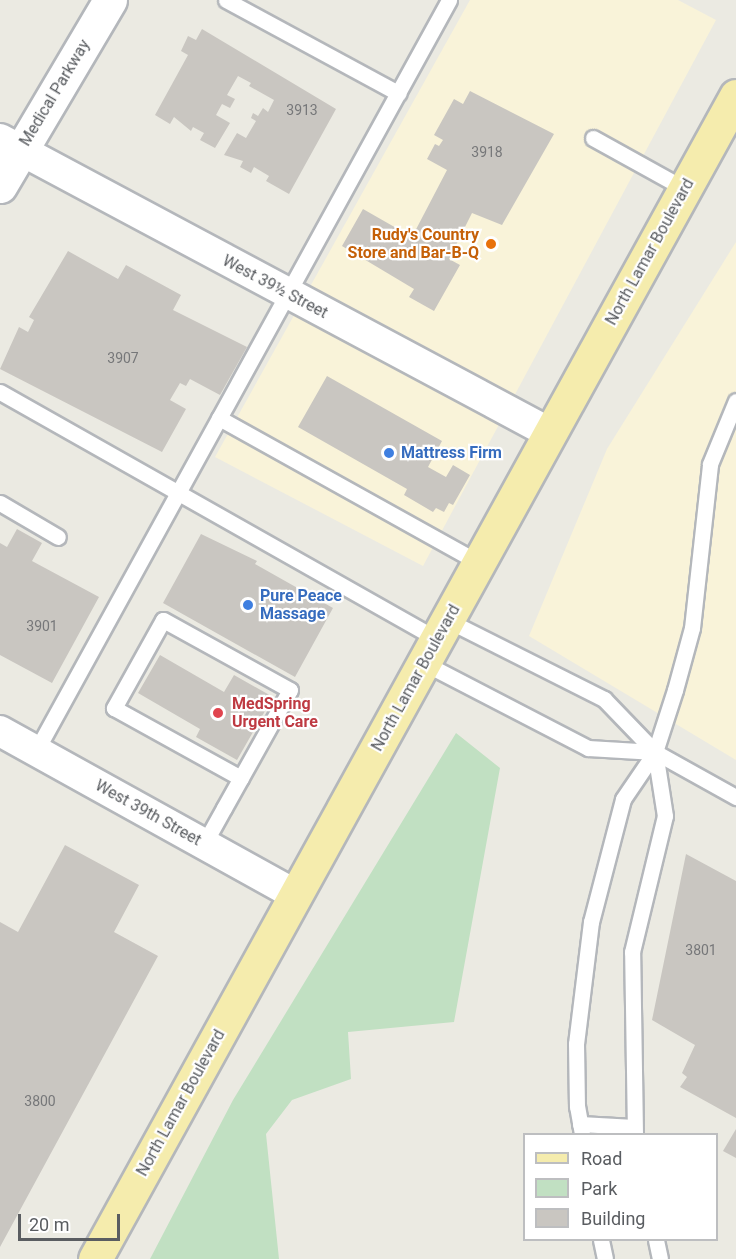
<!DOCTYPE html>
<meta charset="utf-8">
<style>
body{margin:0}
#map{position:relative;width:736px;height:1259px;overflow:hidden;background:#ebeae2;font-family:Roboto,sans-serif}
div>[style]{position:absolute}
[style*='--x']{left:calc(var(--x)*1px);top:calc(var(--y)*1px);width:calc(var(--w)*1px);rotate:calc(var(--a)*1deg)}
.commercial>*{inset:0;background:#f9f3d9}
.green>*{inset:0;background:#c1e0c2}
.building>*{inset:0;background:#c9c6c1}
.roads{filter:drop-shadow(2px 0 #b4b7bb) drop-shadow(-2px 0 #b4b7bb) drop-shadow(0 2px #b4b7bb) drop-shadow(0 -2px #b4b7bb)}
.service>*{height:15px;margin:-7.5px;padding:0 7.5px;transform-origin:7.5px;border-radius:7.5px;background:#fff}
.minor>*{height:30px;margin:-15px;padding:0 15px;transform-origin:15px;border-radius:15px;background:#fff}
.tertiary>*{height:33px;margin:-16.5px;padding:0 16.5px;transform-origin:16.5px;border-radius:16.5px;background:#fff}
.primary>*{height:33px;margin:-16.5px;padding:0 16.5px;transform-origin:16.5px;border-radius:16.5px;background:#f5ecad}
.dots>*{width:16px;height:16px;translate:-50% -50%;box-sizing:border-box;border:3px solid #fff;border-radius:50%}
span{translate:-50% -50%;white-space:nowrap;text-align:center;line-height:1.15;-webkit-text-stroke:4.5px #fff;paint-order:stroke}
.number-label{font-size:14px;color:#767779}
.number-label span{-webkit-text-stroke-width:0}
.street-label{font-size:16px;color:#5a5d61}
.food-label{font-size:16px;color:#c56008;font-weight:700}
.right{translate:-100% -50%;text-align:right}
.shop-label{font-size:16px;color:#366cbe;font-weight:700}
.left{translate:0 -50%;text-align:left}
.health-label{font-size:16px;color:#be3a42;font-weight:700}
.legend{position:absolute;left:523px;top:1133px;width:195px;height:108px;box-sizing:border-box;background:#fff;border:2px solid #bdbec0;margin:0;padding:8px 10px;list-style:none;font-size:18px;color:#5a5d61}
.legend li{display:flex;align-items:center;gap:12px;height:30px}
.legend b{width:30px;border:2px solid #bdbec0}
.scale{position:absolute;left:18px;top:1214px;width:102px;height:27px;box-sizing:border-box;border:3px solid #5a5d61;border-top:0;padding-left:8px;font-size:18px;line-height:21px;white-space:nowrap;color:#5a5d61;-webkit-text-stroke:4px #fff;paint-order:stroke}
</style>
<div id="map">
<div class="commercial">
<i style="clip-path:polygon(470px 0,678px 0,716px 20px,423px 566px,215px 457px)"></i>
<i style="clip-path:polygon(736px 242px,736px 760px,529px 636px,607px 449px)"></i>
</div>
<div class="green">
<i style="clip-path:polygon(456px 733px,500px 768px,454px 1022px,348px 1032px,351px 1079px,292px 1100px,266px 1134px,279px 1259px,150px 1259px,233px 1100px)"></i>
</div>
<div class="building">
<i style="clip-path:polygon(202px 29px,336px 109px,289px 194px,266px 181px,269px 176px,254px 167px,251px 173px,240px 167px,243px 161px,224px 155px,237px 133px,246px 138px,256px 121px,251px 118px,253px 113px,258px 116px,263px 108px,268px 112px,274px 100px,249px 86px,251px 83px,238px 76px,227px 95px,235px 99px,230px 108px,222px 104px,216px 115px,230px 123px,215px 148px,200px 140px,204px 133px,193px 127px,191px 131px,174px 117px,170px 124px,155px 115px,188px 55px,181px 51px,188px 36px,196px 40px)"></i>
<i style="clip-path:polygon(470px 91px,554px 134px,502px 225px,472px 213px,449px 259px,460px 265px,434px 311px,409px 297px,414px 289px,342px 246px,363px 209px,412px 237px,447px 170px,427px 159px,435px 144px,439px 146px,443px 140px,434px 135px,454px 99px,463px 104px)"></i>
<i style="clip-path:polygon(68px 251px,118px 279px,126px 265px,181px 295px,173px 310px,247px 347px,220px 395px,190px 379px,186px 386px,180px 383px,170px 400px,186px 409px,162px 452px,0 369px,19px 327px,28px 332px,34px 320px,29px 317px)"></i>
<i style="clip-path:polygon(327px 376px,442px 441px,428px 467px,446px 477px,453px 465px,470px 475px,453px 505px,449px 503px,444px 512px,436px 508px,433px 512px,404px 495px,407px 489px,298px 427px)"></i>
<i style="clip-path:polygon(17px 529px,42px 543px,32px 561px,99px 597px,52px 683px,0 655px,0 543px,7px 547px)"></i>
<i style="clip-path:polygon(201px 534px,257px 561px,255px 564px,333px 608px,295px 677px,163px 603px)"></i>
<i style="clip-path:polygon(160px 655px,224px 692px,234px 675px,273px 697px,237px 760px,196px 737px,200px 729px,138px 693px)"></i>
<i style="clip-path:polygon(65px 845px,139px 885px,114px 932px,158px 956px,0 1247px,0 922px,18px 932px)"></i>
<i style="clip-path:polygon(686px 854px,736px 881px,736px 1118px,680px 1087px,687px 1077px,682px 1073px,695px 1045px,652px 1020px)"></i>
<i style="clip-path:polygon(736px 1129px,736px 1158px,723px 1151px)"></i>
</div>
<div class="roads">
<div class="service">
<i style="--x:226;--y:0;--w:196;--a:28.4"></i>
<i style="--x:593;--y:138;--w:105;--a:29"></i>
<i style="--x:0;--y:392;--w:502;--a:29.48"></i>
<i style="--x:219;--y:418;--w:298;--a:29.1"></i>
<i style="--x:0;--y:503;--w:67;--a:30.4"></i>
<i style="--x:447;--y:620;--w:176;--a:26.7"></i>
<i style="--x:604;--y:699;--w:74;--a:46.1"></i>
<i style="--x:655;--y:752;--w:93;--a:29.1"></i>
<i style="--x:424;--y:663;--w:185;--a:27.4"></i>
<i style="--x:588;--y:748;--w:67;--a:3.4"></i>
<i style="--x:36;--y:751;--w:857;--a:-61.19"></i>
<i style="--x:204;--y:844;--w:41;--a:-60.9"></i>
<i style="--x:224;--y:808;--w:135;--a:-60.8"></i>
<i style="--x:290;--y:690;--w:145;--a:-151.1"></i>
<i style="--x:163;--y:620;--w:101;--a:119.1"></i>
<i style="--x:114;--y:708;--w:145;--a:28.9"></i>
<i style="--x:580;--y:1124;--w:54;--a:3.2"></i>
<i style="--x:582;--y:1134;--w:27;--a:-100"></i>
<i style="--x:577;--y:1107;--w:63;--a:-90.9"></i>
<i style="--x:576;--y:1044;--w:123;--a:-83"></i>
<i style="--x:591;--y:922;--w:127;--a:-75.4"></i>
<i style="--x:623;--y:799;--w:57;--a:-55.8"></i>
<i style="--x:655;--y:752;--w:65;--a:-72.1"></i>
<i style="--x:675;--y:690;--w:64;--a:-74.7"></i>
<i style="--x:692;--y:628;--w:165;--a:-83.7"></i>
<i style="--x:710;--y:464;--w:68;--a:-67.6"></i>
<i style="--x:635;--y:1134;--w:182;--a:-90.9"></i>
<i style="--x:632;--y:952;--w:140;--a:-76.4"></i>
<i style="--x:665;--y:816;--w:65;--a:-98.9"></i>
<i style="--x:601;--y:1240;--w:19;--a:78"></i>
<i style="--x:656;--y:1240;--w:19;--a:78"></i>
</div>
<div class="minor">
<i style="--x:0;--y:139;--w:624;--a:28.13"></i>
<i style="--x:0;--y:731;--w:338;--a:29"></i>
</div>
<div class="tertiary">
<i style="--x:0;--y:186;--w:216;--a:-59.4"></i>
</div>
<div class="primary">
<i style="--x:95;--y:1259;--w:1328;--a:-61.14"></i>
</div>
</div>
<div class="dots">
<i style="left:491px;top:244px;background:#e8710a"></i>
<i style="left:389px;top:453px;background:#3f7fe0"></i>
<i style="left:248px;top:605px;background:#3f7fe0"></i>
<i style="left:218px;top:713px;background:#e0444e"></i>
</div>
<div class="number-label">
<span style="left:302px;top:110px">3913</span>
<span style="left:487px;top:152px">3918</span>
<span style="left:123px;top:358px">3907</span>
<span style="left:42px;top:626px">3901</span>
<span style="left:701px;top:950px">3801</span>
<span style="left:40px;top:1101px">3800</span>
</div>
<div class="street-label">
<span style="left:55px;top:93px;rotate:-59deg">Medical Parkway</span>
<span style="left:650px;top:252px;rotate:-61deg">North Lamar Boulevard</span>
<span style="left:275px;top:287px;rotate:28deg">West 39½ Street</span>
<span style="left:416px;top:678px;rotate:-61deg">North Lamar Boulevard</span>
<span style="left:148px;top:813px;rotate:29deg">West 39th Street</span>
<span style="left:181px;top:1103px;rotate:-61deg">North Lamar Boulevard</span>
</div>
<div class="food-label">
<span class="right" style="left:479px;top:244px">Rudy's Country<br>Store and Bar-B-Q</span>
</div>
<div class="shop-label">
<span class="left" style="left:401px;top:453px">Mattress Firm</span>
<span class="left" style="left:260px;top:605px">Pure Peace<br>Massage</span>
</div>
<div class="health-label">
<span class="left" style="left:232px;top:713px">MedSpring<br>Urgent Care</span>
</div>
<ul class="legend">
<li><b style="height:8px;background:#f5ecad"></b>Road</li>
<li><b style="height:16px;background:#c1e0c2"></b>Park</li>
<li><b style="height:16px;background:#c9c6c1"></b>Building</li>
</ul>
<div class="scale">20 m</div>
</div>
